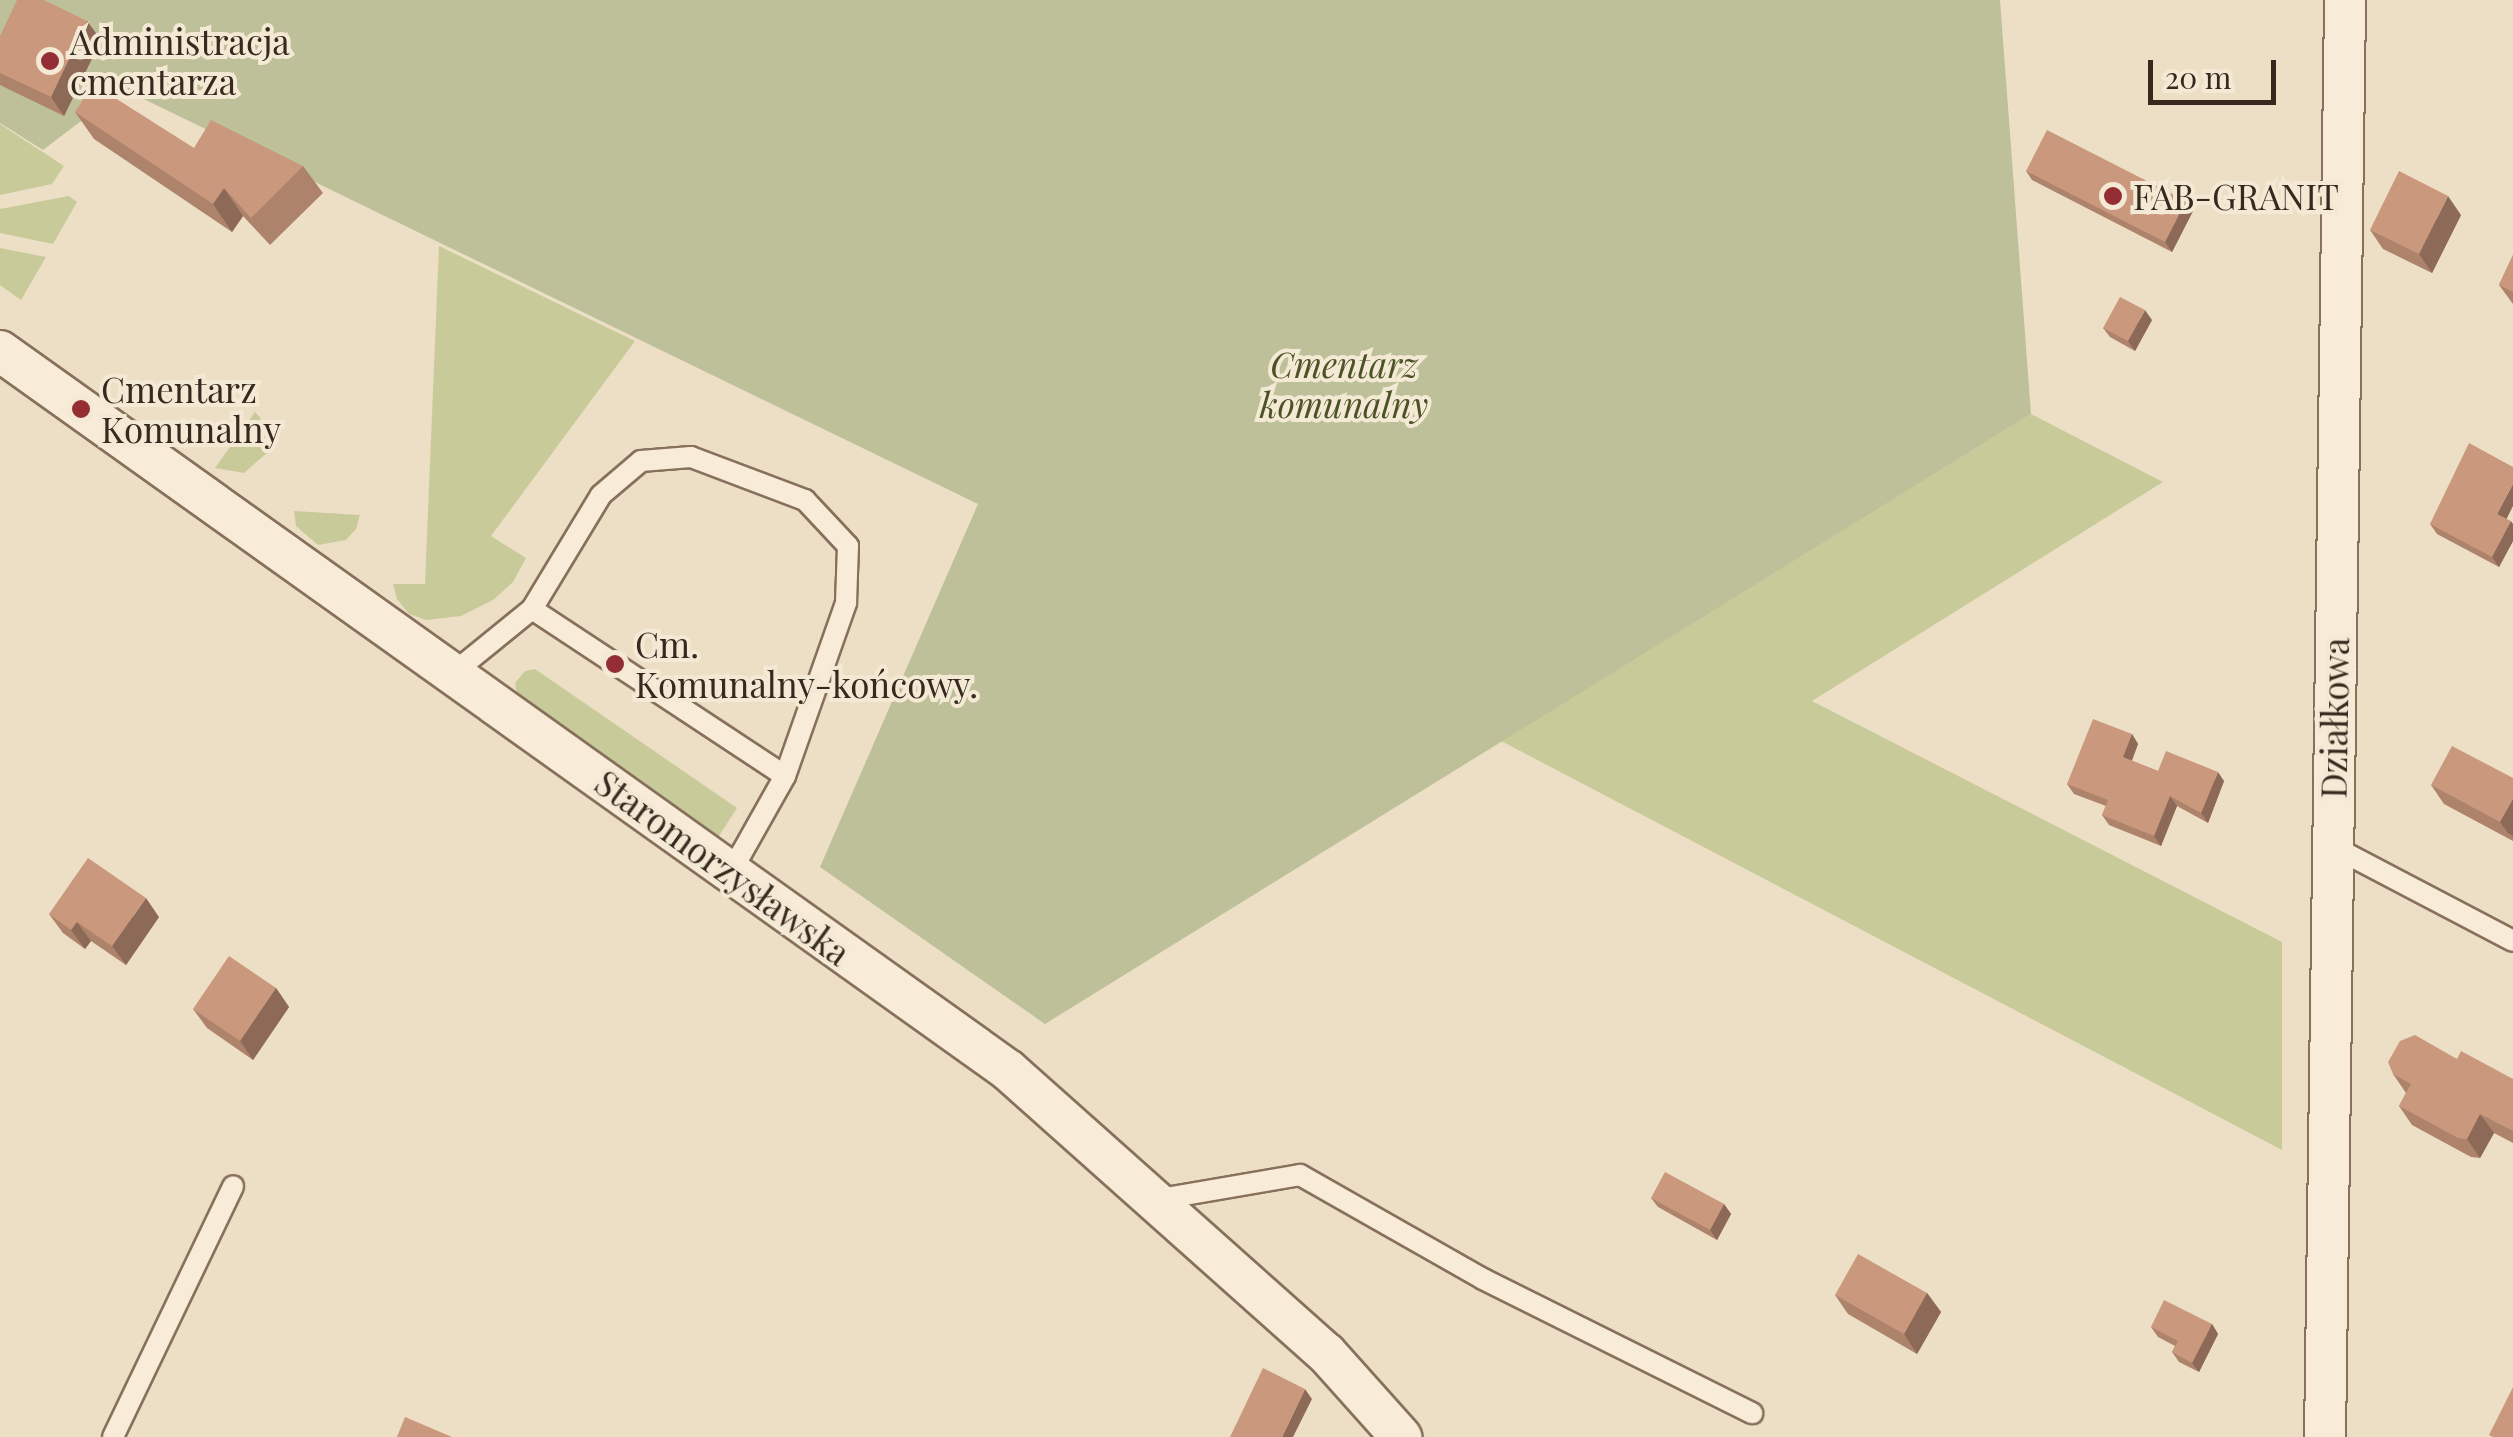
<!DOCTYPE html>
<meta charset="utf-8">
<style>
body{margin:0}
#map{position:relative;width:2513px;height:1437px;overflow:hidden;background:#eddfc5;font-family:"Playfair Display",serif}
div>[style]{position:absolute}
[style*='--x']{left:calc(var(--x)*1px);top:calc(var(--y)*1px);width:calc(var(--w)*1px);rotate:calc(var(--a)*1deg)}
.green>*{inset:0;background:#c8cb99}
.cemetery>*{inset:0;background:#bdc098}
.roads{filter:drop-shadow(2px 0 #87705c) drop-shadow(-2px 0 #87705c) drop-shadow(0 2px #87705c) drop-shadow(0 -2px #87705c)}
.service>*{height:20px;margin:-10px;padding:0 10px;transform-origin:10px;border-radius:10px;background:#f8ecd8}
.minor>*{height:40px;margin:-20px;padding:0 20px;transform-origin:20px;border-radius:20px;background:#f8ecd8}
.wall>*{inset:0;background:#ae836b}
.shaded-wall>*{inset:0;background:#8d6a57}
.building>*{inset:0;background:#ca987c}
.dots>*{width:28px;height:28px;translate:-50% -50%;box-sizing:border-box;border:5px solid #f4e9d4;border-radius:50%}
span{translate:-50% -50%;white-space:nowrap;text-align:center;line-height:1.15;-webkit-text-stroke:8px #f4e9d4;paint-order:stroke}
.poi-label{font-size:35px;color:#38291f}
.left{translate:0 -50%;text-align:left}
.park-label{font-size:35px;color:#4b5326;font-style:italic}
.street-label{font-size:35px;color:#38291f}
.scale{position:absolute;left:2148px;top:60px;width:128px;height:45px;box-sizing:border-box;border:5px solid #38291f;border-top:0;padding-left:12px;font-size:30px;line-height:35px;white-space:nowrap;color:#38291f;-webkit-text-stroke:8px #f4e9d4;paint-order:stroke}
</style>
<div id="map">
<div class="green">
<i style="clip-path:polygon(0 124px,64px 166px,52px 184px,0 195px)"></i>
<i style="clip-path:polygon(69px 196px,77px 202px,53px 244px,0 233px,0 209px)"></i>
<i style="clip-path:polygon(439px 246px,635px 341px,491px 536px,526px 558px,513px 582px,493px 600px,461px 616px,426px 620px,409px 614px,397px 599px,393px 584px,425px 584px)"></i>
<i style="clip-path:polygon(0 248px,46px 257px,21px 300px,0 285px)"></i>
<i style="clip-path:polygon(255px 412px,265px 423px,267px 453px,244px 473px,215px 468px)"></i>
<i style="clip-path:polygon(2031px 414px,2163px 482px,1812px 701px,2282px 942px,2282px 1150px,1501px 741px)"></i>
<i style="clip-path:polygon(294px 511px,360px 515px,356px 529px,346px 540px,318px 545px,296px 526px)"></i>
<i style="clip-path:polygon(535px 669px,737px 808px,717px 839px,518px 700px,515px 683px,525px 671px)"></i>
</div>
<div class="cemetery">
<i style="clip-path:polygon(0 0,2000px 0,2031px 414px,1045px 1024px,820px 867px,978px 504px,123px 89px,43px 150px,0 123px)"></i>
</div>
<div class="roads">
<div class="service">
<i style="--x:532;--y:609;--w:303;--a:33.4"></i>
<i style="--x:452;--y:674;--w:103;--a:-39.1"></i>
<i style="--x:532;--y:609;--w:133;--a:-58.8"></i>
<i style="--x:601;--y:495;--w:52;--a:-40.4"></i>
<i style="--x:641;--y:461;--w:50;--a:-4.6"></i>
<i style="--x:691;--y:457;--w:122;--a:20.7"></i>
<i style="--x:805;--y:500;--w:63;--a:46.9"></i>
<i style="--x:848;--y:546;--w:57;--a:92"></i>
<i style="--x:846;--y:603;--w:183;--a:109.4"></i>
<i style="--x:785;--y:776;--w:110;--a:119.4"></i>
<i style="--x:2332;--y:846;--w:204;--a:27.7"></i>
<i style="--x:1155;--y:1200;--w:147;--a:-9.8"></i>
<i style="--x:1300;--y:1175;--w:210;--a:29.6"></i>
<i style="--x:1483;--y:1279;--w:301;--a:26.5"></i>
<i style="--x:113;--y:1437;--w:278;--a:-64.4"></i>
</div>
<div class="minor">
<i style="--x:0;--y:351;--w:1238;--a:35.5"></i>
<i style="--x:1008;--y:1070;--w:426;--a:41.7"></i>
<i style="--x:1326;--y:1353;--w:113;--a:48.2"></i>
<i style="--x:2325;--y:1437;--w:1437;--a:-89.2"></i>
</div>
</div>
<div class="wall">
<i style="clip-path:polygon(87px 21px,101px 40px,64px 116px,0 85px,0 36px)"></i>
<i style="clip-path:polygon(75px 112px,194px 148px,303px 166px,323px 193px,270px 245px,243px 216px,232px 232px,94px 139px)"></i>
<i style="clip-path:polygon(2026px 171px,2186px 201px,2193px 211px,2172px 252px,2032px 180px)"></i>
<i style="clip-path:polygon(2461px 215px,2432px 273px,2383px 249px,2370px 230px)"></i>
<i style="clip-path:polygon(2513px 255px,2513px 304px,2499px 285px)"></i>
<i style="clip-path:polygon(2152px 320px,2135px 351px,2110px 337px,2103px 328px)"></i>
<i style="clip-path:polygon(2506px 519px,2513px 524px,2513px 541px,2499px 567px,2437px 534px,2430px 524px)"></i>
<i style="clip-path:polygon(2132px 734px,2138px 744px,2132px 761px,2158px 771px,2224px 781px,2208px 823px,2177px 806px,2161px 846px,2109px 825px,2102px 815px,2106px 806px,2074px 794px,2067px 784px)"></i>
<i style="clip-path:polygon(2513px 778px,2513px 841px,2444px 804px,2431px 785px)"></i>
<i style="clip-path:polygon(49px 914px,159px 917px,126px 965px,91px 941px,85px 949px,63px 933px)"></i>
<i style="clip-path:polygon(276px 988px,289px 1007px,253px 1060px,207px 1028px,193px 1009px)"></i>
<i style="clip-path:polygon(2457px 1059px,2513px 1079px,2513px 1143px,2494px 1133px,2480px 1158px,2471px 1157px,2412px 1125px,2399px 1106px,2406px 1093px,2393px 1074px)"></i>
<i style="clip-path:polygon(1651px 1198px,1724px 1204px,1731px 1214px,1717px 1240px,1658px 1207px)"></i>
<i style="clip-path:polygon(1927px 1293px,1941px 1312px,1917px 1354px,1848px 1314px,1835px 1295px)"></i>
<i style="clip-path:polygon(2212px 1324px,2218px 1334px,2199px 1372px,2179px 1362px,2172px 1352px,2175px 1346px,2158px 1337px,2151px 1327px)"></i>
</div>
<div class="shaded-wall">
<i style="clip-path:polygon(87px 21px,101px 40px,64px 116px,51px 97px)"></i>
<i style="clip-path:polygon(224px 188px,243px 216px,232px 232px,213px 204px)"></i>
<i style="clip-path:polygon(2448px 196px,2461px 215px,2432px 273px,2419px 254px)"></i>
<i style="clip-path:polygon(2186px 201px,2193px 211px,2172px 252px,2165px 242px)"></i>
<i style="clip-path:polygon(2145px 310px,2152px 320px,2135px 351px,2128px 341px)"></i>
<i style="clip-path:polygon(2513px 484px,2513px 506px,2504px 524px,2497px 514px)"></i>
<i style="clip-path:polygon(2511px 521px,2513px 524px,2513px 541px,2499px 567px,2492px 557px)"></i>
<i style="clip-path:polygon(2132px 734px,2138px 744px,2129px 767px,2123px 757px)"></i>
<i style="clip-path:polygon(2218px 772px,2224px 781px,2208px 823px,2201px 813px)"></i>
<i style="clip-path:polygon(2170px 796px,2177px 806px,2161px 846px,2154px 836px)"></i>
<i style="clip-path:polygon(2513px 799px,2513px 836px,2508px 833px,2513px 840px,2500px 822px)"></i>
<i style="clip-path:polygon(146px 898px,159px 917px,126px 965px,112px 946px)"></i>
<i style="clip-path:polygon(77px 922px,91px 941px,85px 949px,71px 930px)"></i>
<i style="clip-path:polygon(276px 988px,289px 1007px,253px 1060px,240px 1041px)"></i>
<i style="clip-path:polygon(2480px 1114px,2494px 1133px,2480px 1158px,2467px 1139px)"></i>
<i style="clip-path:polygon(1724px 1204px,1731px 1214px,1717px 1240px,1710px 1230px)"></i>
<i style="clip-path:polygon(1927px 1293px,1941px 1312px,1917px 1354px,1904px 1334px)"></i>
<i style="clip-path:polygon(2212px 1324px,2218px 1334px,2199px 1372px,2192px 1363px)"></i>
<i style="clip-path:polygon(1305px 1389px,1312px 1399px,1293px 1437px,1282px 1437px)"></i>
</div>
<div class="building">
<i style="clip-path:polygon(17px 0,44px 0,87px 21px,51px 97px,0 73px,0 36px)"></i>
<i style="clip-path:polygon(93px 84px,194px 148px,211px 120px,303px 166px,251px 218px,224px 188px,213px 204px,75px 112px)"></i>
<i style="clip-path:polygon(2047px 130px,2186px 201px,2165px 242px,2026px 171px)"></i>
<i style="clip-path:polygon(2399px 171px,2448px 196px,2419px 254px,2370px 230px)"></i>
<i style="clip-path:polygon(2513px 255px,2513px 292px,2499px 285px)"></i>
<i style="clip-path:polygon(2120px 297px,2145px 310px,2128px 341px,2103px 328px)"></i>
<i style="clip-path:polygon(2469px 443px,2513px 467px,2513px 484px,2497px 514px,2511px 521px,2492px 557px,2430px 524px)"></i>
<i style="clip-path:polygon(2093px 719px,2132px 734px,2123px 757px,2158px 771px,2166px 751px,2218px 772px,2201px 813px,2170px 796px,2154px 836px,2102px 815px,2108px 800px,2067px 784px)"></i>
<i style="clip-path:polygon(2452px 746px,2513px 778px,2513px 799px,2500px 822px,2431px 785px)"></i>
<i style="clip-path:polygon(88px 858px,146px 898px,112px 946px,77px 922px,71px 930px,49px 914px)"></i>
<i style="clip-path:polygon(229px 956px,276px 988px,240px 1041px,193px 1009px)"></i>
<i style="clip-path:polygon(2415px 1035px,2457px 1059px,2461px 1051px,2513px 1079px,2513px 1131px,2480px 1114px,2467px 1139px,2458px 1138px,2399px 1106px,2411px 1084px,2393px 1074px,2388px 1062px,2400px 1041px)"></i>
<i style="clip-path:polygon(1665px 1172px,1724px 1204px,1710px 1230px,1651px 1198px)"></i>
<i style="clip-path:polygon(1858px 1254px,1927px 1293px,1904px 1334px,1835px 1295px)"></i>
<i style="clip-path:polygon(2164px 1300px,2212px 1324px,2192px 1363px,2172px 1352px,2178px 1341px,2151px 1327px)"></i>
<i style="clip-path:polygon(1263px 1368px,1305px 1389px,1282px 1437px,1230px 1437px)"></i>
<i style="clip-path:polygon(2513px 1387px,2513px 1437px,2493px 1437px,2489px 1435px)"></i>
<i style="clip-path:polygon(405px 1417px,452px 1437px,397px 1437px)"></i>
</div>
<div class="dots">
<i style="left:50px;top:61px;background:#942e34"></i>
<i style="left:2113px;top:196px;background:#942e34"></i>
<i style="left:81px;top:409px;background:#942e34"></i>
<i style="left:615px;top:664px;background:#942e34"></i>
</div>
<div class="poi-label">
<span class="left" style="left:70px;top:61px">Administracja<br>cmentarza</span>
<span class="left" style="left:2133px;top:196px">FAB-GRANIT</span>
<span class="left" style="left:101px;top:409px">Cmentarz<br>Komunalny</span>
<span class="left" style="left:635px;top:664px">Cm.<br>Komunalny-końcowy.</span>
</div>
<div class="park-label">
<span style="left:1344px;top:384px">Cmentarz<br>komunalny</span>
</div>
<div class="street-label">
<span style="left:2334px;top:718px;rotate:-89deg">Działkowa</span>
<span style="left:723px;top:867px;rotate:36deg">Staromorzysławska</span>
</div>
<div class="scale">20 m</div>
</div>
